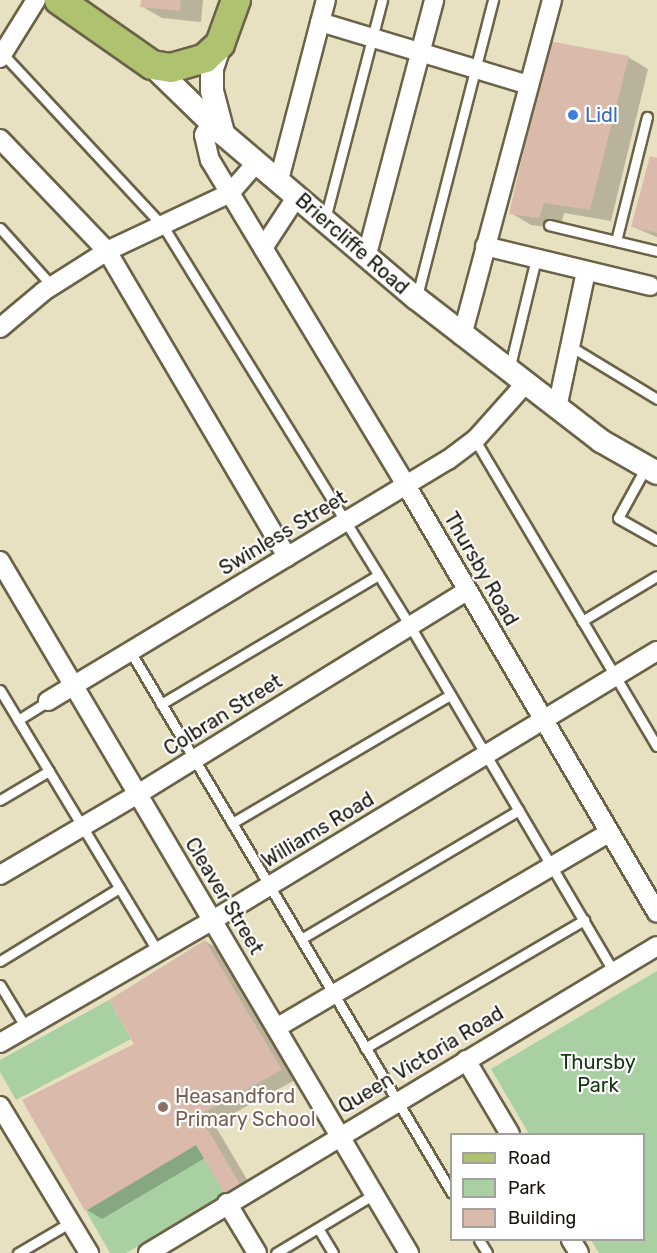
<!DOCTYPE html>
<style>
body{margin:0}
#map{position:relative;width:657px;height:1253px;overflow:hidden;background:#e7e0c1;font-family:Rubik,sans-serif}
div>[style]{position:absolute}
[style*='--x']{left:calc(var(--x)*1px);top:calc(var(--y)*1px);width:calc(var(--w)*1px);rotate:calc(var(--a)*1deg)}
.green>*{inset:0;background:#a9d0a3}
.shadow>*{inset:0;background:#0003}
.building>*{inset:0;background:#d9baab}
.roads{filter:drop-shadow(2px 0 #6a6348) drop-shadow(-2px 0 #6a6348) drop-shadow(0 2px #6a6348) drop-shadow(0 -2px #6a6348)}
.service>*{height:9px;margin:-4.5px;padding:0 4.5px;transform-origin:4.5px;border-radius:4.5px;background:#fff}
.minor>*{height:18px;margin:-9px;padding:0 9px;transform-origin:9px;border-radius:9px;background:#fff}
.tertiary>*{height:22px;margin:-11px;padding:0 11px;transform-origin:11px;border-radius:11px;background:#fff}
.primary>*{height:28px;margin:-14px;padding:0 14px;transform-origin:14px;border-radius:14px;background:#afc270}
.dots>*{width:16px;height:16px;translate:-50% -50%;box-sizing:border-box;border:3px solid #fff;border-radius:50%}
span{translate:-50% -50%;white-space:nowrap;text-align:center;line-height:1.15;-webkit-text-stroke:4.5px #fff;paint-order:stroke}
.shop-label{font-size:20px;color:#366cbe}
.left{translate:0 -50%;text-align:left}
.street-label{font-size:20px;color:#161309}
.park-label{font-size:20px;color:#133a0e}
.education-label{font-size:20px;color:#785e54}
.legend{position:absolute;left:450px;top:1133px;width:195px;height:108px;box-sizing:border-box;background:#fff;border:2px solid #a2a19d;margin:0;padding:8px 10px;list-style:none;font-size:18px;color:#161309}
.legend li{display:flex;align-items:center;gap:12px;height:30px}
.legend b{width:30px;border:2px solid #a2a19d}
</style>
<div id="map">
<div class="green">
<i style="clip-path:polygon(657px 971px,657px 1253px,599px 1253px,591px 1240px,644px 1240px,644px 1134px,529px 1134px,491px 1069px)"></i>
<i style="clip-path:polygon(109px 1000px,131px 1039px,16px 1100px,0 1072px,0 1060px)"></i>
<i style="clip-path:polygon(196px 1145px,226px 1194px,126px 1253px,110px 1253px,86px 1211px)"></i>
</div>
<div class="shadow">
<i style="clip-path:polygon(142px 0,203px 0,201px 22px,162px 18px,141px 6px)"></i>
<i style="clip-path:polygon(628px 57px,648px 69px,611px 221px,564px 213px,560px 229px,531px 225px,511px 213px)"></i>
<i style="clip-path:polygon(657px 159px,657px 237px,633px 227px)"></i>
<i style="clip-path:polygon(205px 941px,220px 950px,297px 1079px,214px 1124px,255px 1193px,242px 1202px,226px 1193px,205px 1158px,102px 1219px,87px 1210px,136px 1045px)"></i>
</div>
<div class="building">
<i style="clip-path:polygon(141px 0,181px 0,180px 11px,140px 7px)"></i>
<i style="clip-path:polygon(549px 41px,629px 56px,590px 210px,544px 203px,539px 218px,509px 214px)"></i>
<i style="clip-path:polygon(650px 156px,657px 158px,657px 233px,631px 227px)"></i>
<i style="clip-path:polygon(205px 940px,282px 1070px,199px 1115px,240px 1184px,225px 1194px,196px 1145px,85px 1211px,22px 1100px,134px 1044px,109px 1000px)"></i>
</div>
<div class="roads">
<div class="service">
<i style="--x:2;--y:53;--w:236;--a:47.1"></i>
<i style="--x:163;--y:226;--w:470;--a:58.3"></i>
<i style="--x:410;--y:626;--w:402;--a:59.5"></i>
<i style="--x:325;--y:219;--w:226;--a:-75.4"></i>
<i style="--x:549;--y:225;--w:111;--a:13.5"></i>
<i style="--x:0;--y:228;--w:78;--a:48.1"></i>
<i style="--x:616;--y:241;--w:128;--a:-76"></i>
<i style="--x:417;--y:296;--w:306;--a:-75.6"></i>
<i style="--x:570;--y:346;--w:102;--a:31.3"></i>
<i style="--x:509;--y:370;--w:115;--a:-76.4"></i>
<i style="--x:475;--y:440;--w:356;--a:59.3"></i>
<i style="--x:646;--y:467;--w:58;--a:118.8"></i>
<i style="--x:618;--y:518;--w:45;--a:29.4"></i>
<i style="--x:582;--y:621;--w:87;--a:-31"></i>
<i style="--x:130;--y:651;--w:630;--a:59.29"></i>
<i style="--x:0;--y:690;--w:306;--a:58.9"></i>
<i style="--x:161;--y:704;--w:252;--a:-30.7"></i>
<i style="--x:18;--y:720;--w:36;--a:-32"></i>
<i style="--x:0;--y:800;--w:57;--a:-30.6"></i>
<i style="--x:232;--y:823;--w:253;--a:-30.4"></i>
<i style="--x:301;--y:939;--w:253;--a:-30.6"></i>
<i style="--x:0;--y:961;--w:140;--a:-31.5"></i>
<i style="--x:0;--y:985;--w:50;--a:58.8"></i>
<i style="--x:365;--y:1048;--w:254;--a:-30.3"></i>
<i style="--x:318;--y:1228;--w:29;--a:59"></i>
<i style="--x:479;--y:1240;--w:15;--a:58"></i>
<i style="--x:18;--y:1253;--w:61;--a:-30.3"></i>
<i style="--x:276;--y:1253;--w:114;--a:-31"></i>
</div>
<div class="minor">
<i style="--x:320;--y:22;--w:218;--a:16.8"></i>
<i style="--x:0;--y:58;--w:68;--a:-58.2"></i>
<i style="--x:211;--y:123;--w:14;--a:120"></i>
<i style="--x:204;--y:135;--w:26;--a:77"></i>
<i style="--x:210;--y:160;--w:380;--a:58.9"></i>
<i style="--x:406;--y:485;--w:496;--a:59.6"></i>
<i style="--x:0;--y:139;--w:155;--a:46.3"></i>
<i style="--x:107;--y:251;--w:355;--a:59.5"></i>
<i style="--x:279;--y:180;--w:186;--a:-75.4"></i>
<i style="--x:485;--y:246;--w:170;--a:13.6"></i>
<i style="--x:263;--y:248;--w:62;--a:-56.8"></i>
<i style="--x:366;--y:258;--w:267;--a:-75.2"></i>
<i style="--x:0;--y:328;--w:57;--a:-40.1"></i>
<i style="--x:44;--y:291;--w:75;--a:-32.4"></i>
<i style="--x:107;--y:251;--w:136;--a:-25.2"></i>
<i style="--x:230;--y:193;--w:41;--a:-48.9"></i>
<i style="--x:462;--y:336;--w:348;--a:-75"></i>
<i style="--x:557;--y:408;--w:139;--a:-78"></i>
<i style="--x:0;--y:561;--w:804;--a:59.42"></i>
<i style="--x:48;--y:701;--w:467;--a:-31.1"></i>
<i style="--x:448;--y:460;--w:34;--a:-37"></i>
<i style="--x:475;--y:440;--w:75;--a:-48.2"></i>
<i style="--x:0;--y:875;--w:160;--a:-30.4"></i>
<i style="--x:138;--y:794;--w:387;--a:-31.7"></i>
<i style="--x:276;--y:1028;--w:386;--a:-30.4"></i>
<i style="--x:0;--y:1043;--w:246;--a:-30"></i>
<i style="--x:213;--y:920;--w:519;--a:-31.21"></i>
<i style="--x:466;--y:1060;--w:86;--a:59.3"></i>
<i style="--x:0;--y:1106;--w:172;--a:58.8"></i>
<i style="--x:227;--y:1203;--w:58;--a:59"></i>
<i style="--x:571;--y:1240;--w:15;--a:58"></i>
<i style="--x:148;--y:1253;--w:594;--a:-31.1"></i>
</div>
<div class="tertiary">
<i style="--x:220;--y:44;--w:25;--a:108"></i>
<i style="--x:212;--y:68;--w:23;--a:90"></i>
<i style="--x:212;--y:91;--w:43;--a:75.3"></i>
<i style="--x:152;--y:65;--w:99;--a:44.2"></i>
<i style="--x:223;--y:134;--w:253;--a:40.4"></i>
<i style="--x:416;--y:298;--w:234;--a:37.7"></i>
<i style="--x:601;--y:441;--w:64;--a:29.7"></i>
</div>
<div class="primary">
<i style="--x:59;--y:0;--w:113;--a:35"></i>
<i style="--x:152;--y:65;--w:19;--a:9"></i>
<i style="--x:171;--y:68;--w:35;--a:-16"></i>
<i style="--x:205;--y:58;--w:21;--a:-43"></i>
<i style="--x:220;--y:44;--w:47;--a:-70"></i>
</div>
</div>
<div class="dots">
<i style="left:573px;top:115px;background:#3f7fe0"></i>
<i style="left:163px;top:1107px;background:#8d6e63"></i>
</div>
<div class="shop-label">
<span class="left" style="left:585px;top:115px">Lidl</span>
</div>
<div class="street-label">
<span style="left:352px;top:244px;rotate:41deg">Briercliffe Road</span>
<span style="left:283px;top:533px;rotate:-31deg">Swinless Street</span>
<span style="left:481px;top:569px;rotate:60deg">Thursby Road</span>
<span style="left:223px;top:715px;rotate:-32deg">Colbran Street</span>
<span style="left:318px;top:830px;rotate:-31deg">Williams Road</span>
<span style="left:224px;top:896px;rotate:59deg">Cleaver Street</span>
<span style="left:421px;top:1060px;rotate:-31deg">Queen Victoria Road</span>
</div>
<div class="park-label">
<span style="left:598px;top:1074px">Thursby<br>Park</span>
</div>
<div class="education-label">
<span class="left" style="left:175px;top:1108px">Heasandford<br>Primary School</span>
</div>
<ul class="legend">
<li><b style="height:8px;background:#afc270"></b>Road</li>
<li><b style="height:16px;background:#a9d0a3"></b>Park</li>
<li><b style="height:16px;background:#d9baab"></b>Building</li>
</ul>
</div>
